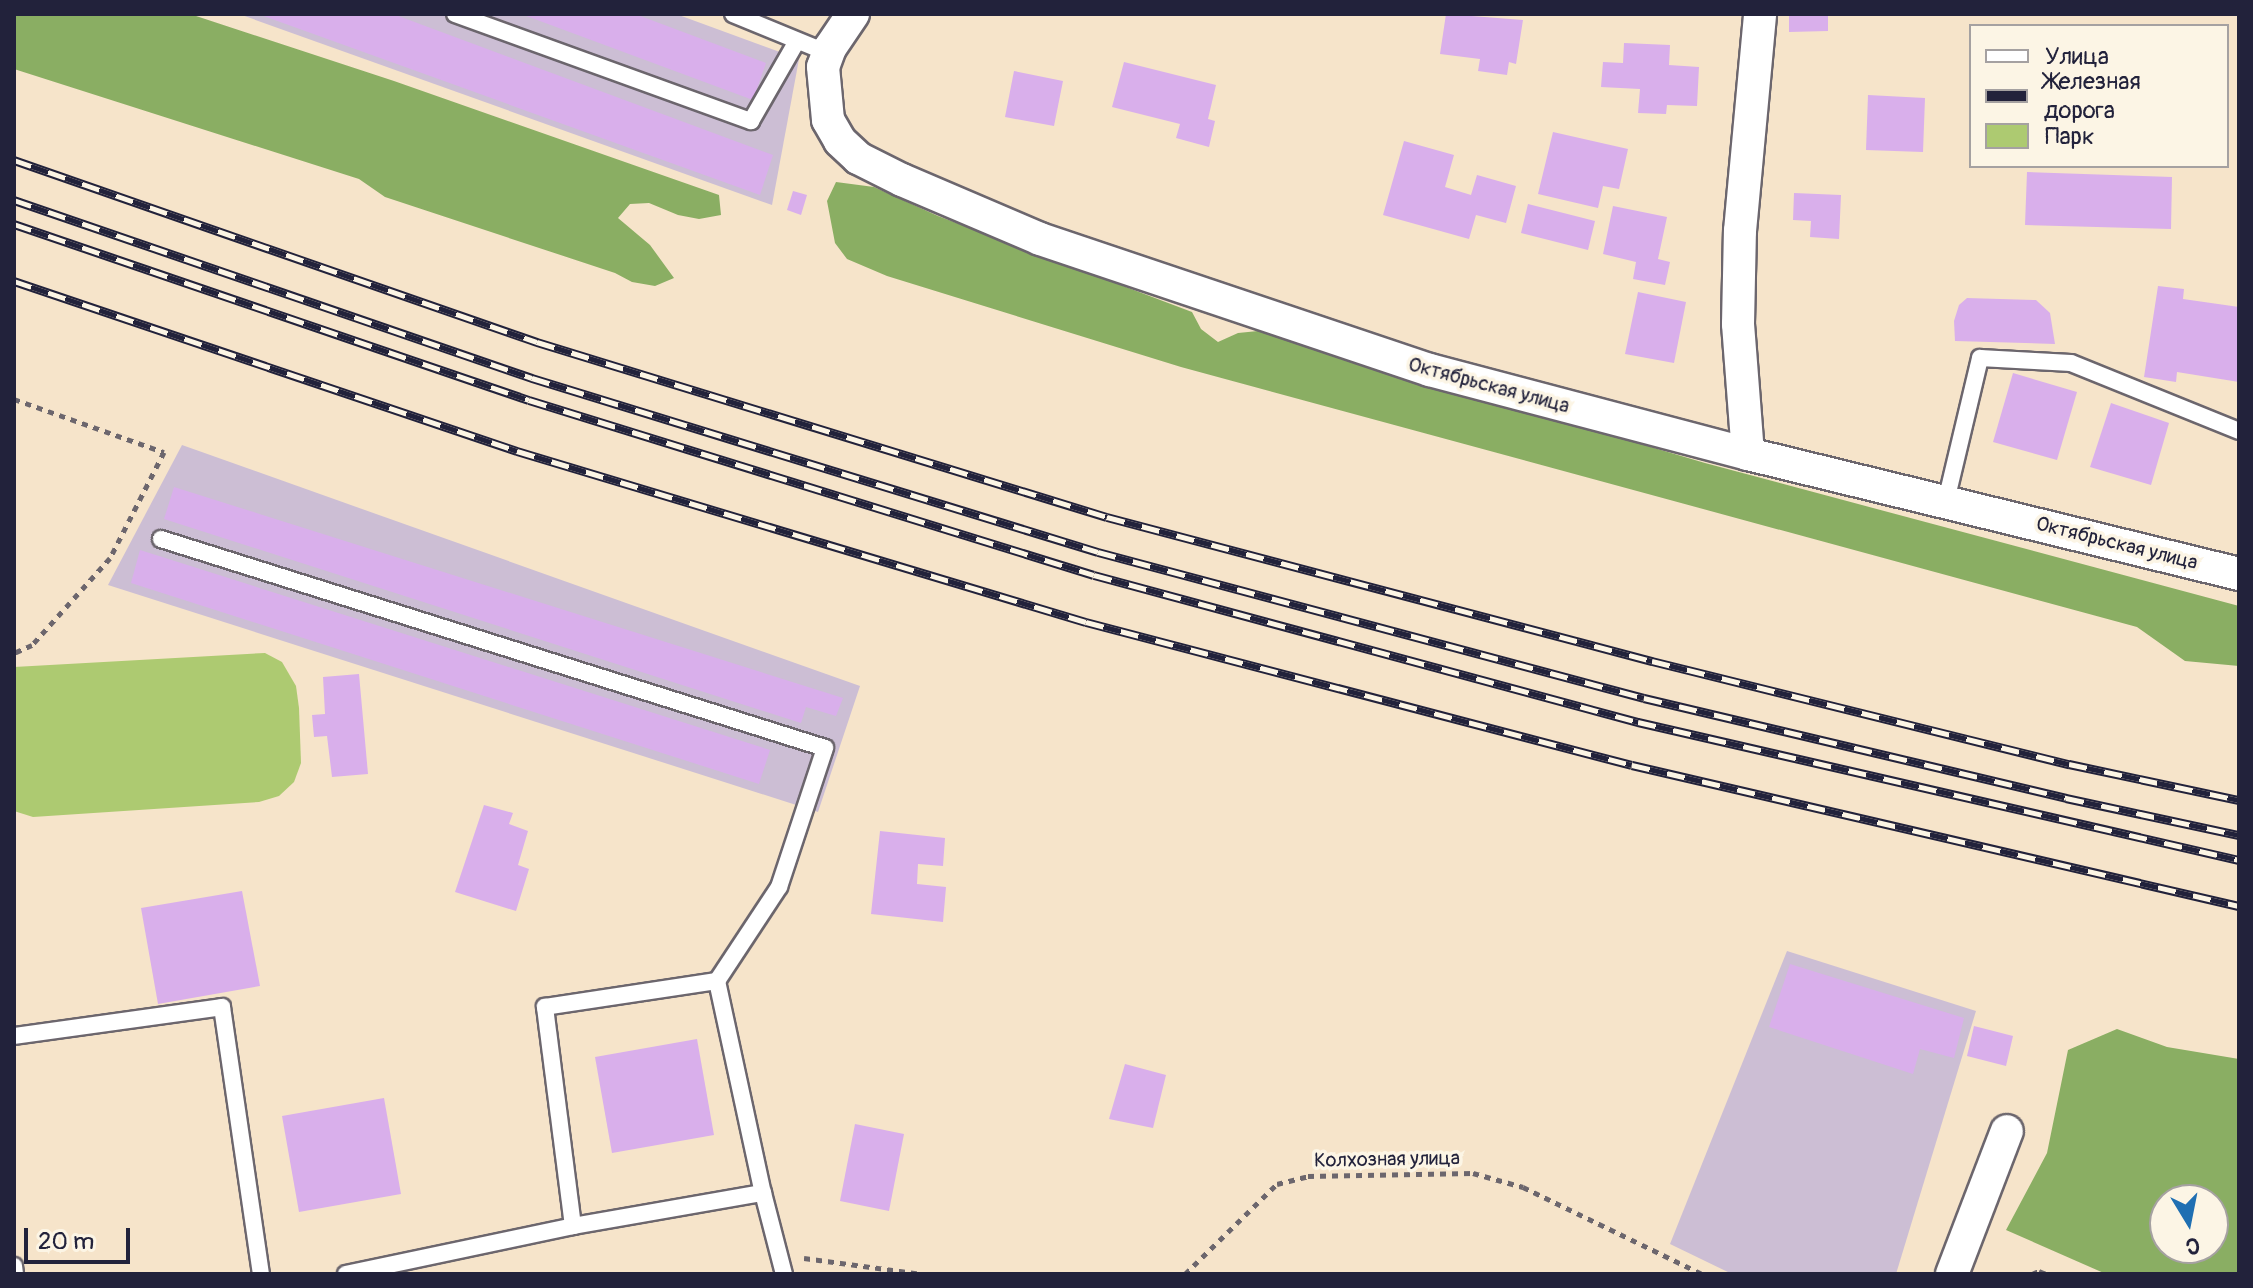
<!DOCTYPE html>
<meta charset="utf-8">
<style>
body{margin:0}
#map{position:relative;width:2253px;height:1288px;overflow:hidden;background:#f6e4ca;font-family:Pangolin,sans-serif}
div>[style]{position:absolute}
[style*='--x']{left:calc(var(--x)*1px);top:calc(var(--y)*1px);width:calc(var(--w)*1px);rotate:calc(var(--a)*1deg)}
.industrial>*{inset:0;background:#ccbed4}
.green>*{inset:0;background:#adca71}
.forest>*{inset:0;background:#8aae63}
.building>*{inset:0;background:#d9afeb}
.path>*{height:5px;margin-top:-2.5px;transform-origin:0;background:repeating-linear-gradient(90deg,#6c666d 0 6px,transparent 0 12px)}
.roads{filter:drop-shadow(2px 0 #6c666d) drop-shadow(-2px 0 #6c666d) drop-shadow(0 2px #6c666d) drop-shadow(0 -2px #6c666d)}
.lane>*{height:16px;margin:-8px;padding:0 8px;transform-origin:8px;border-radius:8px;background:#fff}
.street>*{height:32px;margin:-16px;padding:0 16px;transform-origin:16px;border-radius:16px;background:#fff}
.rail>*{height:9px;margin-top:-4.5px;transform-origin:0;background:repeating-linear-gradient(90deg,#fcf5e5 0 18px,#22223b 0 36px);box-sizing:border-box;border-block:2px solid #22223b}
span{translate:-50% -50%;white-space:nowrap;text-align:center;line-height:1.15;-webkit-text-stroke:7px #fcf5e5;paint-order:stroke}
.street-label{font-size:20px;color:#22223b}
.frame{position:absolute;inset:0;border:16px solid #22223b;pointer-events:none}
.legend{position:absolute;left:1969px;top:24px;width:260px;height:144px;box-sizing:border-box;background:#fcf5e5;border:2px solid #a5a1a1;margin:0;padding:10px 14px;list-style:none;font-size:24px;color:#22223b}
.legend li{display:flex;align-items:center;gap:16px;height:40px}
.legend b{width:40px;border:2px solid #a5a1a1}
.north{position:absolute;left:2149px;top:1184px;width:80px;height:80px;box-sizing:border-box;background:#fcf5e5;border:2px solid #a5a1a1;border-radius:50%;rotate:170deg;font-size:22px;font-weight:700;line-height:32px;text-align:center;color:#22223b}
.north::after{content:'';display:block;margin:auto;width:28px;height:36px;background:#1f6fb2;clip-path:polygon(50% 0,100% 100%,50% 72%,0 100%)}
.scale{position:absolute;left:24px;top:1228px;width:106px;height:36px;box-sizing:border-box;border:4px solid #22223b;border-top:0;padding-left:10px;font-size:24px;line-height:28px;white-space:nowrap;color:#22223b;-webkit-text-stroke:6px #fcf5e5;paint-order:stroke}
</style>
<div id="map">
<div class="industrial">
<i style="clip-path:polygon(239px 14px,676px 14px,799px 59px,772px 205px)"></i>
<i style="clip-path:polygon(182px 445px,860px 686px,818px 812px,108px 585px)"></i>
<i style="clip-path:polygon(1787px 951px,1976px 1011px,1896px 1274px,1732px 1274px,1670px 1244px)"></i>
</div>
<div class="green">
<i style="clip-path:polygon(265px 653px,282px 662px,296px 686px,299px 708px,301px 763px,294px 782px,279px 796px,259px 802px,33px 817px,14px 811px,14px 667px)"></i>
</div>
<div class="forest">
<i style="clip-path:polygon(14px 14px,190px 14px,394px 81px,719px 195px,721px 215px,699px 219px,678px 215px,649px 203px,630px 204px,618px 218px,650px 245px,674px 278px,655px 286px,632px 282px,615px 273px,385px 197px,359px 179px,14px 69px)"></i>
<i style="clip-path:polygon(836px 182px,874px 187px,938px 216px,1192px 312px,1201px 329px,1218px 342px,1238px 333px,1258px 331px,1705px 463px,2239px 606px,2239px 666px,2185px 661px,2137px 627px,1181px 367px,887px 276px,847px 259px,835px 243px,827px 201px)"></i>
<i style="clip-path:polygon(evenodd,2117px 1029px,2167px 1047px,2239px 1059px,2239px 1274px,2106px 1274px,2006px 1230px,2047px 1153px,2068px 1050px,2117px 1029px,2165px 1200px,2213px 1200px,2213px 1248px,2165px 1248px,2165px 1200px)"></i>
</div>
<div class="building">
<i style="clip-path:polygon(258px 14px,393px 14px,773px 155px,760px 195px)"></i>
<i style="clip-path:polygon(521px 14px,635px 14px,766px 63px,753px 100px)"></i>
<i style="clip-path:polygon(1446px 14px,1523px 20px,1516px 64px,1509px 62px,1507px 75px,1478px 71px,1480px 59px,1440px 54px)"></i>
<i style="clip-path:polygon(1789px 14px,1828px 14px,1828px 31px,1789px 32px)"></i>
<i style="clip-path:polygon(1624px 43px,1670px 45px,1669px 65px,1699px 67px,1697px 106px,1667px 105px,1666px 114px,1638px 113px,1640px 89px,1601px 87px,1603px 62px,1623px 63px)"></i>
<i style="clip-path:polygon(1124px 62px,1216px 85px,1208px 119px,1215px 121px,1209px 147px,1176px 138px,1180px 124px,1112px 107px)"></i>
<i style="clip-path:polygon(1014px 71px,1063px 81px,1054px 126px,1005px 117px)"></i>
<i style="clip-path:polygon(1868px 95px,1925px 98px,1923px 152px,1866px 150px)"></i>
<i style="clip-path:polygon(1553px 132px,1628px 149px,1619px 189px,1603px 186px,1598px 208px,1538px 194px)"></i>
<i style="clip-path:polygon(1404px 141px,1454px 155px,1445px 187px,1471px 195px,1477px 175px,1516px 186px,1506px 223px,1476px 215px,1469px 239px,1383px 215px)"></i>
<i style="clip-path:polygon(2027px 172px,2172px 177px,2171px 229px,2025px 225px)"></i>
<i style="clip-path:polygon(793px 191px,807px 195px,801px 215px,787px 210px)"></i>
<i style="clip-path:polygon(1794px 193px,1841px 195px,1839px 239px,1810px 237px,1811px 221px,1793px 220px)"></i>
<i style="clip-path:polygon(1528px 204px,1595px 221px,1588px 250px,1521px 233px)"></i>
<i style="clip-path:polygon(1613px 206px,1667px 217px,1658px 259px,1670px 262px,1665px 285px,1633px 279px,1636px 262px,1603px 254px)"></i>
<i style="clip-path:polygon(2158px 286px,2184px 289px,2183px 299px,2239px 307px,2239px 382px,2177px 372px,2176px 382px,2144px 377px)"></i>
<i style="clip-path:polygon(1638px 292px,1686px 302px,1674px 363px,1625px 354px)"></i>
<i style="clip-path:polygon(1967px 298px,2036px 300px,2050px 313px,2055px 344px,1955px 341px,1954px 321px,1959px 305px)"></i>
<i style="clip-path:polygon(2013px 373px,2077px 392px,2057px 460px,1993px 442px)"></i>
<i style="clip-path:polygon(2111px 403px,2169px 423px,2151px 485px,2090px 467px)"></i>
<i style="clip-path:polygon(174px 487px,843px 698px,836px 716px,806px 707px,801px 723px,164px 519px)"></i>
<i style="clip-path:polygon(140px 550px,770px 750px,759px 784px,131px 583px)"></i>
<i style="clip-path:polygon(359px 674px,368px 774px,332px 777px,327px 736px,314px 737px,312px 715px,325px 714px,323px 677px)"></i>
<i style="clip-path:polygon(484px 805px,513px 813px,509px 824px,528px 831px,518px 865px,529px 869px,516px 911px,455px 892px)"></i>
<i style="clip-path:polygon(880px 831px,945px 838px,943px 866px,918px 864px,917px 884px,946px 887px,943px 922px,871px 914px)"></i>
<i style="clip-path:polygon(242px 891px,260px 986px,158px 1004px,141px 908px)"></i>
<i style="clip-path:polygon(1790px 964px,1964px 1018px,1954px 1058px,1920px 1049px,1913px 1074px,1769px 1027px)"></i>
<i style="clip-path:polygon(1974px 1026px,2013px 1036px,2006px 1066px,1967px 1056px)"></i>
<i style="clip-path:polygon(697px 1039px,714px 1135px,612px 1153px,595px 1057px)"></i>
<i style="clip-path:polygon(1125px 1064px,1166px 1075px,1153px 1128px,1109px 1119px)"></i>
<i style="clip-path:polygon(384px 1098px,401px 1194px,299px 1212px,282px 1116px)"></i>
<i style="clip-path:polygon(855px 1124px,904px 1134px,889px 1211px,840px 1201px)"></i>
</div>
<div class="path">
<i style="--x:14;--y:399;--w:159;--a:19.5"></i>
<i style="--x:164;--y:452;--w:119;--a:117"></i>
<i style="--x:110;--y:558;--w:117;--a:131.9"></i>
<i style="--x:32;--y:645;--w:20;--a:156"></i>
<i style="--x:804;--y:1258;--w:119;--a:7.7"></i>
<i style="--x:1185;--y:1274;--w:129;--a:-44.4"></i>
<i style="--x:1277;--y:1184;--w:32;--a:-14"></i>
<i style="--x:1308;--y:1176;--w:165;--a:-1"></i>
<i style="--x:1473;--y:1173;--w:52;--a:15.6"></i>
<i style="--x:1523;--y:1187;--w:199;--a:25.9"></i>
<i style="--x:2032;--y:1274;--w:8;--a:-23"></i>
<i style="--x:2039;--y:1271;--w:8;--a:23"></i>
</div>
<div class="roads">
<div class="lane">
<i style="--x:455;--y:14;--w:315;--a:19.9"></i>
<i style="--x:751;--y:121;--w:92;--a:-60.1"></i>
<i style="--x:733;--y:14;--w:103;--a:22.3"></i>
<i style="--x:1946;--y:501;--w:147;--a:-76.6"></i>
<i style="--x:1980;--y:358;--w:91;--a:3.1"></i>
<i style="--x:2071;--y:363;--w:181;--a:22"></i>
<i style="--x:161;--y:539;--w:696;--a:17.47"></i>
<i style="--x:825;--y:748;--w:146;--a:108.3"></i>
<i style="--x:779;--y:887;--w:113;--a:123.4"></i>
<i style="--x:14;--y:1036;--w:210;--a:-7.9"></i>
<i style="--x:222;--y:1007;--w:270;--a:81.7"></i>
<i style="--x:573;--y:1226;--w:221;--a:-97.3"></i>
<i style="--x:545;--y:1007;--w:174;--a:-8.6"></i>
<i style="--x:717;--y:981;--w:217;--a:77.8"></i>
<i style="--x:763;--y:1193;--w:84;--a:75.5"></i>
<i style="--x:14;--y:1266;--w:8;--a:83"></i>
<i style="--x:346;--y:1274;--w:232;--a:-11.9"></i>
<i style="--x:573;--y:1226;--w:193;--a:-9.9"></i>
</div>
<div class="street">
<i style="--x:853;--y:14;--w:41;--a:124.1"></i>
<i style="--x:830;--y:48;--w:20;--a:110"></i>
<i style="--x:823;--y:67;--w:53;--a:84.6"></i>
<i style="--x:828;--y:120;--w:24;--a:60"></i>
<i style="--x:840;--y:141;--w:25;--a:43"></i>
<i style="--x:858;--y:158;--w:49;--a:26.6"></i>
<i style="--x:902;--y:180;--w:150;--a:23.1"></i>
<i style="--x:1040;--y:239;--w:411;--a:18.6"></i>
<i style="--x:1430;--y:370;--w:329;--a:14.8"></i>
<i style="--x:1748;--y:454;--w:505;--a:13.73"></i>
<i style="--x:1748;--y:454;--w:130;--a:-94.4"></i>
<i style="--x:1738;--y:324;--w:93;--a:-88.8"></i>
<i style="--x:1740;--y:231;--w:218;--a:-84.7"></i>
<i style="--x:1952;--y:1274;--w:153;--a:-69"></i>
</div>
</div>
<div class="rail">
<i style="--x:14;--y:160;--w:554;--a:19.19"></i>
<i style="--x:537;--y:342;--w:596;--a:17.07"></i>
<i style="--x:1107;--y:517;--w:564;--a:14.8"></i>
<i style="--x:1652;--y:661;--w:430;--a:13.9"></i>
<i style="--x:2069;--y:764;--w:174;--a:12"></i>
<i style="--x:14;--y:200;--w:548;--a:18.96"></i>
<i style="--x:532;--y:378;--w:592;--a:17.09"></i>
<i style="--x:1098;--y:552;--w:565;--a:14.97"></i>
<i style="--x:1644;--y:698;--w:434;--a:13.3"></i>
<i style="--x:2066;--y:798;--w:177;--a:12.1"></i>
<i style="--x:14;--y:224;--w:544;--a:18.87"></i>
<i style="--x:529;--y:400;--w:591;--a:17.21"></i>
<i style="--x:1094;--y:575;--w:564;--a:15.12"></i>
<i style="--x:1638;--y:722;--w:617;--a:12.93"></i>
<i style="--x:14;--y:281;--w:531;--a:18.67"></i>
<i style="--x:517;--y:451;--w:594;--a:16.73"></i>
<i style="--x:1086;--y:622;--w:564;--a:14.68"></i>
<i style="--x:1632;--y:765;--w:623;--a:13.08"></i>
</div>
<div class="street-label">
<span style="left:1489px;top:385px;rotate:15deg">Октябрьская улица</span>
<span style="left:2117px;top:543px;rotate:14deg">Октябрьская улица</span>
<span style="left:1387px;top:1159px;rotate:-1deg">Колхозная улица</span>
</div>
<div class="frame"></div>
<ul class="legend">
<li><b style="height:10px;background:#fff"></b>Улица</li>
<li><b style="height:10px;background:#22223b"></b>Железная дорога</li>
<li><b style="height:22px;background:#adca71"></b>Парк</li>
</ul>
<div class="north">С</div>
<div class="scale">20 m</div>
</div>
